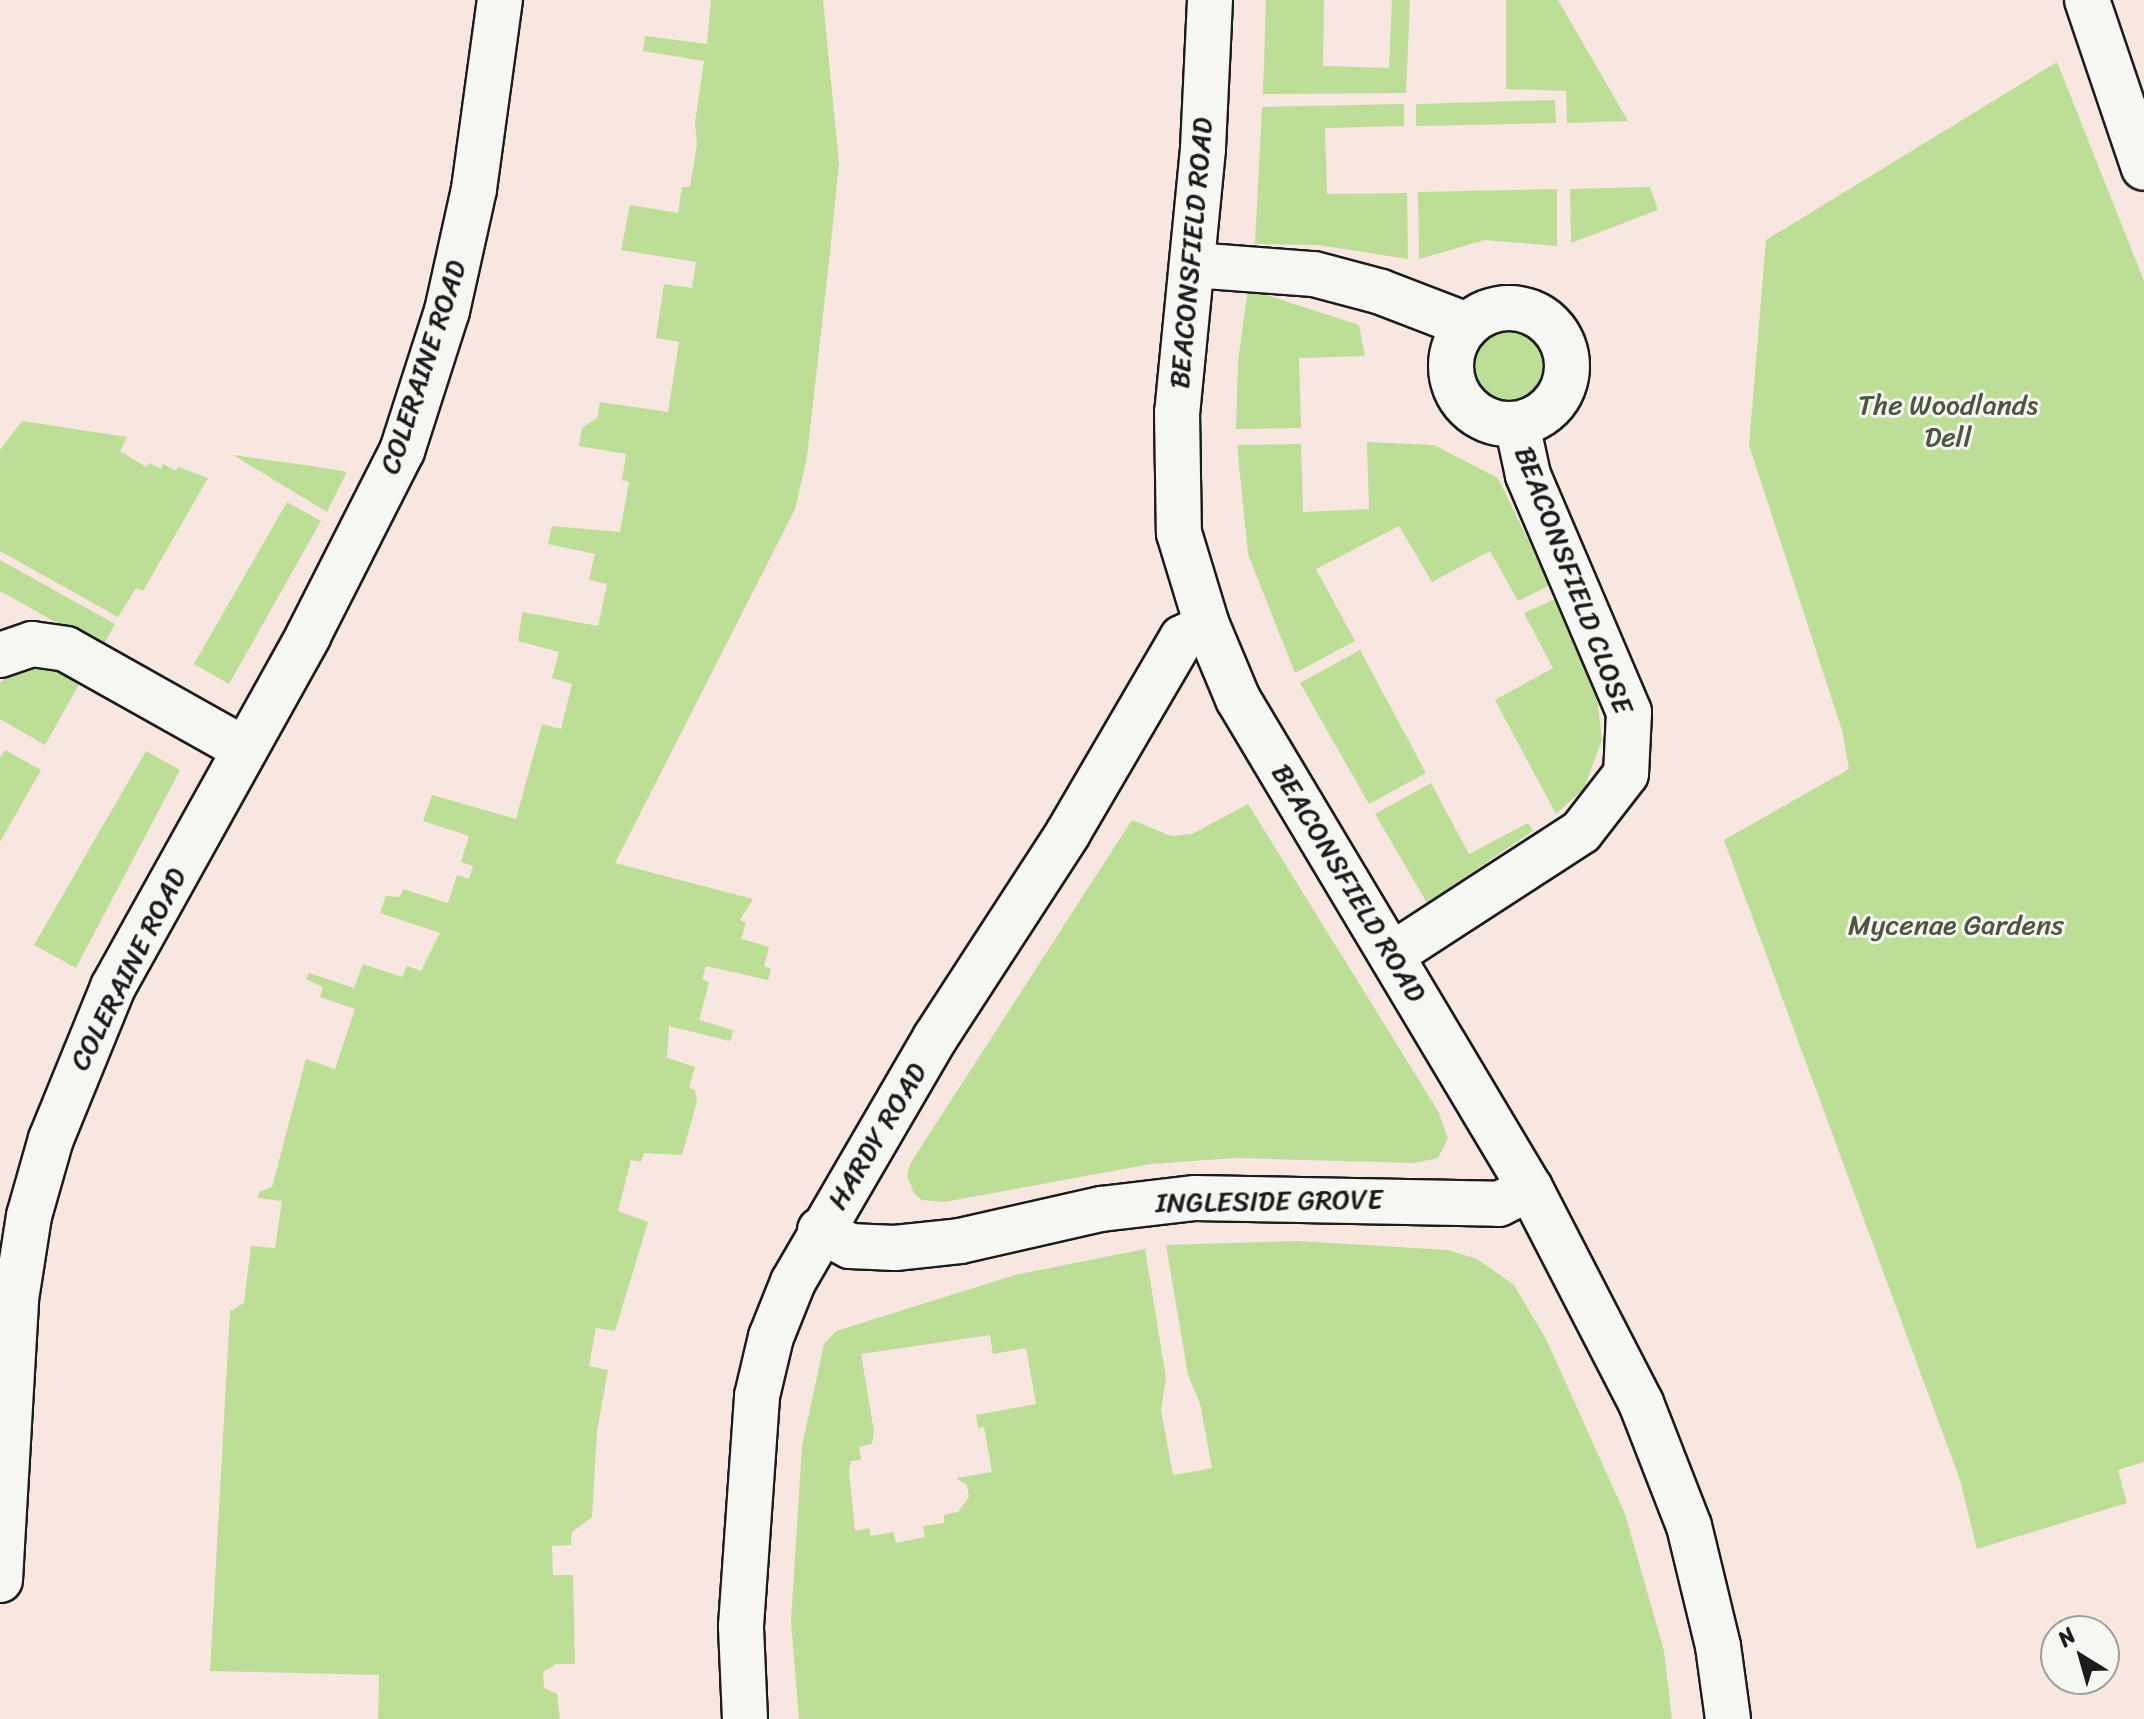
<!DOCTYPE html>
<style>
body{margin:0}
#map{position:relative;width:2144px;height:1719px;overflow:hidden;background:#f8e6e0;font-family:Sriracha,sans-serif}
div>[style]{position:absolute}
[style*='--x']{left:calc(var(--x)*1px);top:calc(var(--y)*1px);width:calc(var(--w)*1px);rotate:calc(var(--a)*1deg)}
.green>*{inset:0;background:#bcde97}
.round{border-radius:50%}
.roads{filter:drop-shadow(2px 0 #1c1c1c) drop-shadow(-2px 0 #1c1c1c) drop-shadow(0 2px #1c1c1c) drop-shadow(0 -2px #1c1c1c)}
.minor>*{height:44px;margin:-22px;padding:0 22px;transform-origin:22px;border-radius:22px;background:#f6f6f2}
.minor>.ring{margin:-22px;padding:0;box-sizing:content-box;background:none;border:44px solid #f6f6f2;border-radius:50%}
span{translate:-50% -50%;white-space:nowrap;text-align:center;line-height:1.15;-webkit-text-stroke:6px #f6f6f2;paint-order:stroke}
.street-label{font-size:28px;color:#1c1c1c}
.park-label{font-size:28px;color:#4c5641}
.north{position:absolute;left:2040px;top:1615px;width:80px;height:80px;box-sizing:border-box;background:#f6f6f2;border:2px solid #9f9f9c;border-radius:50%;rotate:323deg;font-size:22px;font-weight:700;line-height:32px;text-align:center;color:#1c1c1c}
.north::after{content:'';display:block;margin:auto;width:28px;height:36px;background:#1c1c1c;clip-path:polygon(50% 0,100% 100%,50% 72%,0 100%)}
</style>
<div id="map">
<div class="green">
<i style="clip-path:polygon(711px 0,823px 0,839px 163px,829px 261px,807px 457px,795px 509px,615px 863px,753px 899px,740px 920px,746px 923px,741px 939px,769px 947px,764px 966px,771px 969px,768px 980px,706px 966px,702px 979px,709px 982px,699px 1020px,733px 1030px,732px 1036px,730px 1041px,669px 1026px,667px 1058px,695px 1067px,689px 1088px,695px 1090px,697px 1101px,682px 1155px,644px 1153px,641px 1162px,631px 1160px,618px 1211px,648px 1222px,615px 1331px,596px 1328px,589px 1366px,608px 1370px,597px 1431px,592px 1517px,572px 1532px,571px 1545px,552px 1546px,553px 1575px,573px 1575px,575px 1664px,556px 1664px,543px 1672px,544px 1688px,557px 1694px,560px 1719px,378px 1719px,379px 1675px,210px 1671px,230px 1311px,244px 1303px,251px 1246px,275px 1248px,282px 1201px,258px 1198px,259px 1192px,272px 1187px,306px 1059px,335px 1069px,355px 1009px,320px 997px,323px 987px,306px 979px,309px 973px,354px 988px,363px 964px,402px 977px,407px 966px,421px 971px,440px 933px,380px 913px,386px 896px,400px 897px,403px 889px,448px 903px,457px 875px,469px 879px,473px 866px,461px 862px,469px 836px,423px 821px,432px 795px,516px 819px,542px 724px,561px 729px,572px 684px,552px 678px,559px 652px,518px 641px,521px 620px,523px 612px,598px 626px,607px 584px,589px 580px,595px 554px,548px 544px,552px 526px,620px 532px,629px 482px,622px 480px,626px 454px,579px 446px,582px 428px,597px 418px,600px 402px,668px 412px,679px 342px,656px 338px,664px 284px,692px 288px,696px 262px,621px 250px,630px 205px,678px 213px,682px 187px,690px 187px,697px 144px,695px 122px,704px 61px,643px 51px,645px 36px,707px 44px)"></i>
<i style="clip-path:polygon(1266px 0,1324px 0,1323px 66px,1389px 68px,1392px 0,1410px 0,1406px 93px,1263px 94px)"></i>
<i style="clip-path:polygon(1506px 0,1558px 0,1628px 121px,1567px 123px,1566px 91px,1506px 89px)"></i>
<i style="clip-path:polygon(2057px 62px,2144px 281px,2144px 1462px,2118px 1470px,2127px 1503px,1977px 1549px,1960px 1480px,1724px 840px,1849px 769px,1842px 730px,1749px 445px,1766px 240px)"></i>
<i style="clip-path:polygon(1555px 100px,1556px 123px,1416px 126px,1416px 104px)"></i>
<i style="clip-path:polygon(1404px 104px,1404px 126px,1325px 128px,1327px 194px,1407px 193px,1408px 259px,1318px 245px,1255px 244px,1262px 107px)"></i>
<i style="clip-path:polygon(1650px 187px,1658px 210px,1571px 243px,1570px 189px)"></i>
<i style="clip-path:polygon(1557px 189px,1557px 246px,1485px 240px,1419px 259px,1418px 192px)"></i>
<i style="clip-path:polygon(1248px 289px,1359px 325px,1365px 356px,1299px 358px,1301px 428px,1236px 429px,1238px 361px)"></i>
<i class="round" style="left:1463px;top:320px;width:92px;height:92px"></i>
<i style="clip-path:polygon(22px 421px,127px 437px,120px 451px,146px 467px,149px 463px,161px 469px,163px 464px,176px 471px,178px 467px,208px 478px,143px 591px,136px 588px,118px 617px,0 551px,0 450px)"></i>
<i style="clip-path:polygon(1367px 442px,1434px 445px,1498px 478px,1550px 585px,1518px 601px,1490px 551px,1432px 582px,1399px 526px,1316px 569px,1355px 641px,1295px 673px,1248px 554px,1237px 445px,1301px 444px,1303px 512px,1369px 509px)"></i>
<i style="clip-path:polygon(233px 455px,311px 466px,347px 472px,327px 512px)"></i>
<i style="clip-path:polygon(287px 502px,321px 521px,229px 684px,194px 664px)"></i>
<i style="clip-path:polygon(0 560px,115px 624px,102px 648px,0 591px)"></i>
<i style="clip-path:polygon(1555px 599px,1597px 698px,1602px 740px,1584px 789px,1556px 814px,1495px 700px,1553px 668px,1524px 613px)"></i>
<i style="clip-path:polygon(1360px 650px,1426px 773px,1369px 804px,1300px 683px)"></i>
<i style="clip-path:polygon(45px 666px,82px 679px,45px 745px,0 719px,0 682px,25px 668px)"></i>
<i style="clip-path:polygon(5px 750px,41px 770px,0 842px,0 758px)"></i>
<i style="clip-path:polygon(146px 751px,180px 770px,76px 968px,34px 945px)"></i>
<i style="clip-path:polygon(1431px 783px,1469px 854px,1528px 823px,1533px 831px,1427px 903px,1375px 814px)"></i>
<i style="clip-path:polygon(1248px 804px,1438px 1111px,1448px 1138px,1438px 1158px,1414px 1163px,1234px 1158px,1151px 1164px,944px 1202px,922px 1200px,914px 1193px,907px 1176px,910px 1164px,1132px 820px,1171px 836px,1192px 834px)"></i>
<i style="clip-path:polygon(evenodd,1298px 1241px,1448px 1250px,1477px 1259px,1514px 1285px,1546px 1339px,1625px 1514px,1664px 1651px,1672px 1719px,799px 1719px,791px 1621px,802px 1446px,824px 1344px,836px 1331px,1015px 1275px,1145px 1249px,1166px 1378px,1161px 1410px,1173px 1475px,1192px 1472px,1212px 1468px,1200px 1403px,1188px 1375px,1166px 1245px,1298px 1241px,990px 1335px,993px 1354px,1026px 1348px,1036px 1404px,976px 1415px,978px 1428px,984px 1427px,992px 1472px,956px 1478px,967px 1485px,969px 1497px,958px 1512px,944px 1515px,944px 1523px,923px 1526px,925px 1537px,896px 1543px,893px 1532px,871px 1536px,869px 1528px,855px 1531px,849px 1471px,851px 1461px,861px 1460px,859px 1447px,872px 1444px,874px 1432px,861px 1354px,990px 1335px)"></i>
</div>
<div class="roads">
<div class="minor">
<i style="--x:1210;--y:0;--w:149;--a:92.7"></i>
<i style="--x:1203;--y:149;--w:264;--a:95.6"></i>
<i style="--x:1177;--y:412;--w:121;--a:89.1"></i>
<i style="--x:1179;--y:533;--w:96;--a:73.1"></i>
<i style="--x:1207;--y:625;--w:80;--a:67.3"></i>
<i style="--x:1238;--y:699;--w:570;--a:59.16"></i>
<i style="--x:1530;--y:1188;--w:242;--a:62.7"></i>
<i style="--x:1641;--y:1403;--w:132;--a:68.7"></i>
<i style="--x:1689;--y:1526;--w:123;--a:76.4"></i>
<i style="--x:1718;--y:1646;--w:74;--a:82.2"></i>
<i style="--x:2087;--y:0;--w:177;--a:71.3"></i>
<i style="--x:1193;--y:265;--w:121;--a:4.3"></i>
<i style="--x:1314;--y:274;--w:69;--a:15"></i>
<i style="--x:1381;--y:292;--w:92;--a:21"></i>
<i class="ring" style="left:1451px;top:308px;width:72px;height:72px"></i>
<i style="--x:0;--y:655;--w:34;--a:-19"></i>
<i style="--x:32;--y:644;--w:34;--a:8"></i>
<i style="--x:66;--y:649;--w:204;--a:29.3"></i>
<i style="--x:1393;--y:954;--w:224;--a:-33"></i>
<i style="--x:1581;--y:832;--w:73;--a:-52.2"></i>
<i style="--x:1626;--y:774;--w:62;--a:-87.2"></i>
<i style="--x:1629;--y:712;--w:258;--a:-113.1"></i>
<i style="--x:1528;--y:475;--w:52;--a:-102.2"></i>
<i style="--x:820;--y:1230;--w:34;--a:28"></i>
<i style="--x:850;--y:1246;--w:45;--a:2.5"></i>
<i style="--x:895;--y:1248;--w:65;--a:-6.1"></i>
<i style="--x:960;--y:1241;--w:145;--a:-12.8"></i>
<i style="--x:1101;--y:1209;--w:95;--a:-6.7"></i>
<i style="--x:1195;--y:1198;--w:304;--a:1.1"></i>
<i style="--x:1499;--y:1204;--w:35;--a:-27"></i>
<i style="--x:0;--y:1580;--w:281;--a:-86.7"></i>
<i style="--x:16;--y:1299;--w:84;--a:-81.1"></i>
<i style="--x:29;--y:1216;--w:80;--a:-74.1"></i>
<i style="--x:51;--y:1139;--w:164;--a:-67.8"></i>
<i style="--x:113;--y:987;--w:402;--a:-60.9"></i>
<i style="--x:308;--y:636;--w:208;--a:-63.1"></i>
<i style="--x:402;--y:451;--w:147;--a:-72.2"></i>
<i style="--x:447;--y:311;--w:125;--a:-77.5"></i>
<i style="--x:474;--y:189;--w:191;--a:-82.2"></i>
<i style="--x:745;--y:1719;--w:93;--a:-92.5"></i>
<i style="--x:741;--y:1626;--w:231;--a:-86"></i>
<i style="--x:757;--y:1396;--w:61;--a:-76.7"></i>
<i style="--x:771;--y:1337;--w:59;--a:-68.2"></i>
<i style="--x:793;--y:1282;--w:282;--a:-59.8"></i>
<i style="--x:935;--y:1038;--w:244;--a:-57"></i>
<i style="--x:1068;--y:833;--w:226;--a:-59.7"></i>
<i style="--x:1182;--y:638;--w:28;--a:-27"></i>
</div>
</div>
<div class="street-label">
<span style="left:1191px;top:253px;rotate:-85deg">BEACONSFIELD ROAD</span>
<span style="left:423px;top:367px;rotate:-72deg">COLERAINE ROAD</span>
<span style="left:1574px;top:580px;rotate:69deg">BEACONSFIELD CLOSE</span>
<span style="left:1349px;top:883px;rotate:59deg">BEACONSFIELD ROAD</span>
<span style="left:128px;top:969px;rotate:-63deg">COLERAINE ROAD</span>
<span style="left:877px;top:1136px;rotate:-59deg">HARDY ROAD</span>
<span style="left:1269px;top:1201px;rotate:-1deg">INGLESIDE GROVE</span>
</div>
<div class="park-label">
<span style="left:1948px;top:421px">The Woodlands<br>Dell</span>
<span style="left:1956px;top:925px">Mycenae Gardens</span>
</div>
<div class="north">N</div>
</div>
